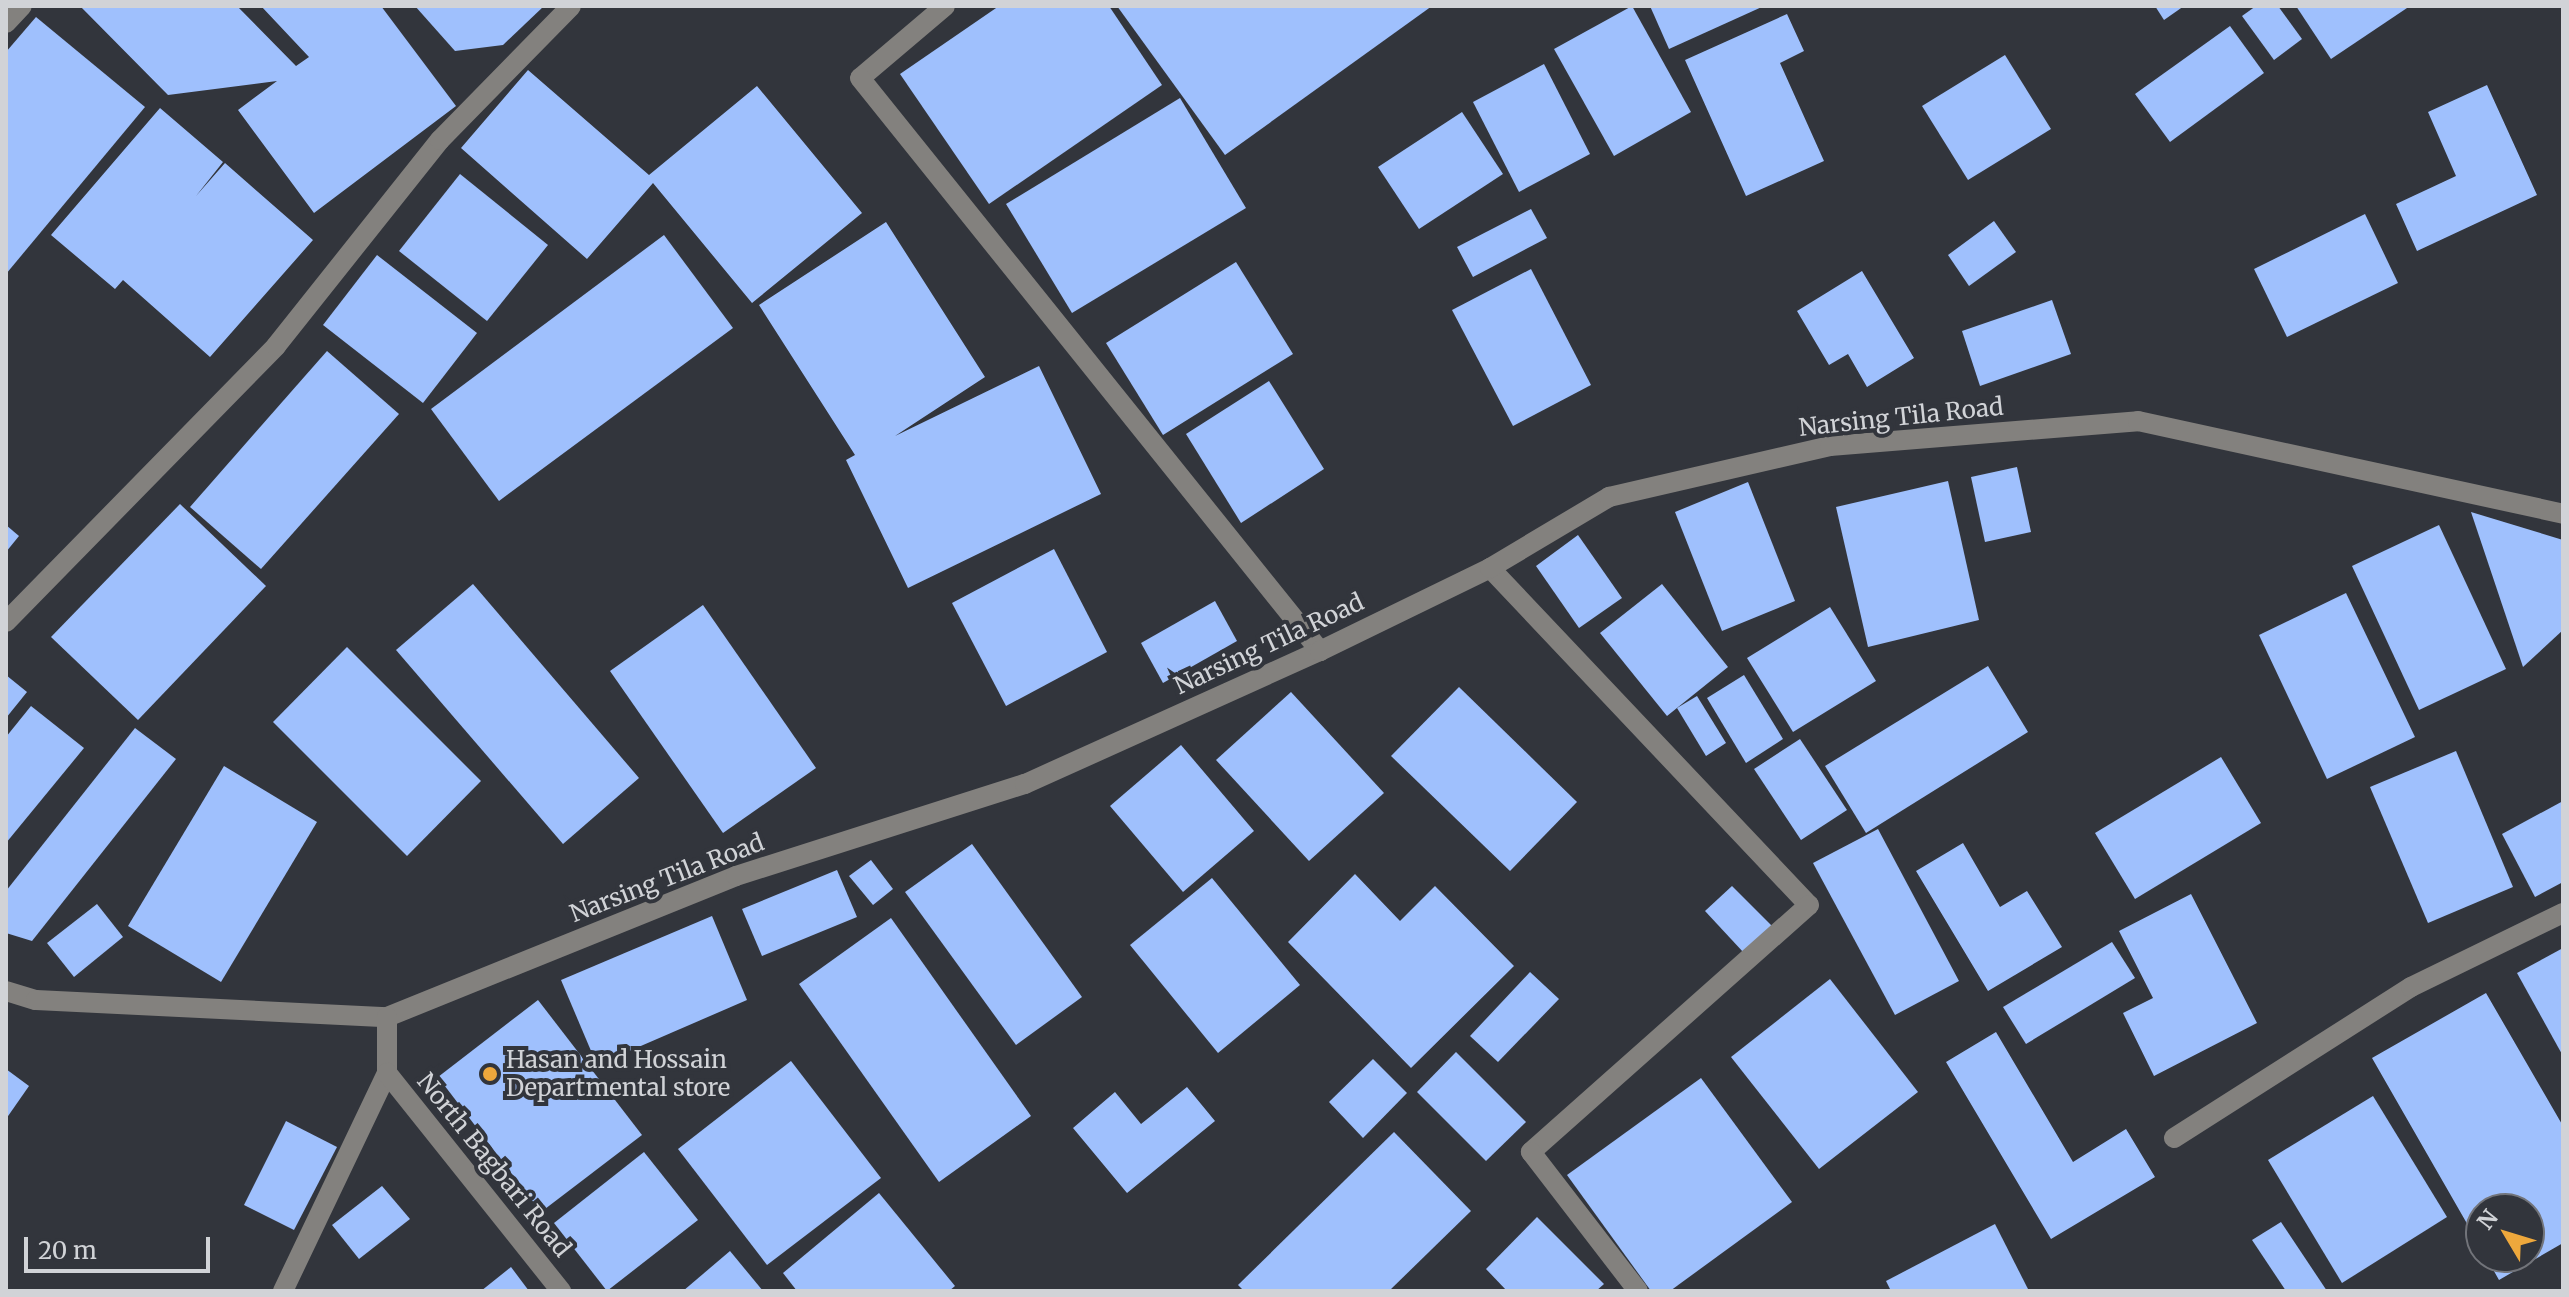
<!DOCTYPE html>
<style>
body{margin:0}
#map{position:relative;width:2569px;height:1297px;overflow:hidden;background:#32353c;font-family:Merriweather,serif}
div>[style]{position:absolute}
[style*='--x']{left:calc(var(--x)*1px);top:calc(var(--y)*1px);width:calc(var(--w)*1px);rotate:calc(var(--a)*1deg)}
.building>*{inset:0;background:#9fc0fd}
.minor>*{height:20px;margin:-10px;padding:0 10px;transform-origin:10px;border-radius:10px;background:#83817e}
.dots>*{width:22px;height:22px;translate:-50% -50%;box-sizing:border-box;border:4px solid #32353c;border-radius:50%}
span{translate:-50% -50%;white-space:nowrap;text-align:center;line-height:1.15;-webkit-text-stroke:8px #32353c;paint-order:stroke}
.street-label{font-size:24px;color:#d1d3d7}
.poi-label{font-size:24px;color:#d1d3d7}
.left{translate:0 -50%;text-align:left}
.frame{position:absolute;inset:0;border:8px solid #d1d3d7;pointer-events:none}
.north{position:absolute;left:2465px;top:1193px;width:80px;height:80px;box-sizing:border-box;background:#32353c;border:2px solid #72747a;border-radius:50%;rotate:308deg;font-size:22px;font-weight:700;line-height:32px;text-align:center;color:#d1d3d7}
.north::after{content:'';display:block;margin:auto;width:28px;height:36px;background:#eea83c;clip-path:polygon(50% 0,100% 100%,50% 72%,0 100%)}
.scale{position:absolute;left:24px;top:1237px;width:186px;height:36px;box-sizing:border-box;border:4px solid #d1d3d7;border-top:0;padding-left:10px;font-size:24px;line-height:28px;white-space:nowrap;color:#d1d3d7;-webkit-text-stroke:6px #32353c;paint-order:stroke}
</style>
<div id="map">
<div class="building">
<i style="clip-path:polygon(80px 6px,237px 6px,296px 66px,309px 57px,261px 6px,381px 6px,456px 106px,314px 213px,238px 110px,277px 81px,168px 95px)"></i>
<i style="clip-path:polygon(415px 6px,544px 6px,503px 45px,455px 51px)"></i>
<i style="clip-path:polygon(999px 6px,1109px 6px,1162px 85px,989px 204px,900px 74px)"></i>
<i style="clip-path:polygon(1117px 6px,1432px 6px,1225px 155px)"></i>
<i style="clip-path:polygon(1632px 6px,1691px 112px,1614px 156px,1554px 49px)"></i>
<i style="clip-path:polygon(1650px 6px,1764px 6px,1669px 49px)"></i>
<i style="clip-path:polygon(2155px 6px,2184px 6px,2164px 20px)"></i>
<i style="clip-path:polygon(2256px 6px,2278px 6px,2302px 39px,2274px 60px,2242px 16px)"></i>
<i style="clip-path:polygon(2296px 6px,2410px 6px,2331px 59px)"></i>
<i style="clip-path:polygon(1787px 14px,1804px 51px,1780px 63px,1824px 161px,1746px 196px,1685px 60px)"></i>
<i style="clip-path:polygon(36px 17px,145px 107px,6px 274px,6px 52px)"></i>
<i style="clip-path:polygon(2230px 26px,2264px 73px,2170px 142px,2135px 94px)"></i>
<i style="clip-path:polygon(2005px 55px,2051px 129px,1968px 180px,1922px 106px)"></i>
<i style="clip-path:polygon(1544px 64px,1590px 154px,1519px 192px,1473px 102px)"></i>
<i style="clip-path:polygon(528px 70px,649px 175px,757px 86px,862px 213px,752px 303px,653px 183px,587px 259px,461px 148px)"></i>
<i style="clip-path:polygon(2487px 85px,2537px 195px,2417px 251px,2396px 204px,2456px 176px,2428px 112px)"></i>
<i style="clip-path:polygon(1180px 98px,1246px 208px,1072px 313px,1006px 204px)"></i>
<i style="clip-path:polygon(160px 108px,223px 162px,196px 196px,225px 163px,313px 240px,210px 357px,123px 280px,115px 289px,51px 235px)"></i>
<i style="clip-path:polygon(1462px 112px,1503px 174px,1419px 229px,1378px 167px)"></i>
<i style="clip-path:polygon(460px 174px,548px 245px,487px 321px,399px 251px)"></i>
<i style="clip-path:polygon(1531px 209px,1547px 238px,1473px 277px,1457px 247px)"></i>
<i style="clip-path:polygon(2365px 214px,2398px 283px,2287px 337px,2254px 269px)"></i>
<i style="clip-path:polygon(1994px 221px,2016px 252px,1969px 286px,1948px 255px)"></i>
<i style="clip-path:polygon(886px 222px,985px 377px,895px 436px,1039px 366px,1101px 494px,908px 588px,846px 460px,855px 455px,759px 305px)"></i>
<i style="clip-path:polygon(664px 235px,733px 328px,499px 501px,431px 409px)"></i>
<i style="clip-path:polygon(377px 255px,477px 333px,423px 403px,323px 325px)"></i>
<i style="clip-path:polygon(1236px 262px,1293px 354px,1163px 435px,1106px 343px)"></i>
<i style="clip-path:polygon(1531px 269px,1591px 385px,1513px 426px,1452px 310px)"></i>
<i style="clip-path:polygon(1862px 271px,1914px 358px,1867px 387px,1848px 354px,1829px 365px,1797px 311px)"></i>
<i style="clip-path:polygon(2052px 300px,2071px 354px,1980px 386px,1962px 331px)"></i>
<i style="clip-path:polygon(327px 351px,399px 414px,261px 569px,190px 507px)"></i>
<i style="clip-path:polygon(1269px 381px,1324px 469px,1241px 523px,1186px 434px)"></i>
<i style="clip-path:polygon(2017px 467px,2031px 532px,1985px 542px,1971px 477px)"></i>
<i style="clip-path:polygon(1948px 481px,1979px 620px,1868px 647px,1836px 507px)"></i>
<i style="clip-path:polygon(1748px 482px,1795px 601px,1722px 631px,1675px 512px)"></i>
<i style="clip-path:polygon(180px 504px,266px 586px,138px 720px,51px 637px)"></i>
<i style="clip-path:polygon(2471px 512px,2563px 540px,2563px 630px,2523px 667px)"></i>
<i style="clip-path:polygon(6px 525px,19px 536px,6px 552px)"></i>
<i style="clip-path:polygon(2439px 525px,2506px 669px,2419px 710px,2352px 566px)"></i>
<i style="clip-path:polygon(1578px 535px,1622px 598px,1579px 628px,1536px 566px)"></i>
<i style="clip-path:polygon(1054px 549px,1107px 652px,1006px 706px,952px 603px)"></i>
<i style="clip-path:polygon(473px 584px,639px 778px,563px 844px,396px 650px)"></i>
<i style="clip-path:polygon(1662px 584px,1728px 667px,1667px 716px,1600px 633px)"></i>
<i style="clip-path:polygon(2346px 593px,2415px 737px,2327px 779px,2259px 635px)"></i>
<i style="clip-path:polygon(1215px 601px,1237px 641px,1163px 683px,1141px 643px)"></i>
<i style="clip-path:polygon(703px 605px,816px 768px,723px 833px,610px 671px)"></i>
<i style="clip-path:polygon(1830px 607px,1876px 681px,1793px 732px,1747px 658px)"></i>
<i style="clip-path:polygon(347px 647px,481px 781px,407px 856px,273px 722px)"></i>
<i style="clip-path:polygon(1988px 666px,2028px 732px,1866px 833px,1825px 766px)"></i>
<i style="clip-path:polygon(6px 675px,27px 692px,6px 718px)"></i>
<i style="clip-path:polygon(1744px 675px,1783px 739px,1746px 763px,1707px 698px)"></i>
<i style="clip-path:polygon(1459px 687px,1577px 802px,1510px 871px,1391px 756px)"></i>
<i style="clip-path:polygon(1291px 692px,1384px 793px,1309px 861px,1216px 760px)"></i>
<i style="clip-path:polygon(1697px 696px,1726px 743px,1706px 756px,1677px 708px)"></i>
<i style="clip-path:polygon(31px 706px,84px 748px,6px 843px,6px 737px)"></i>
<i style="clip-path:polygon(135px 728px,176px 759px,32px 941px,6px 933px,6px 891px)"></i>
<i style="clip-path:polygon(1800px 739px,1847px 810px,1801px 840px,1754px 769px)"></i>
<i style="clip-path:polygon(1181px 745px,1254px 831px,1183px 892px,1110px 806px)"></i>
<i style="clip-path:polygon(2456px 751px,2513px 887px,2428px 923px,2370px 787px)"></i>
<i style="clip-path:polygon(2221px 757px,2261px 823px,2135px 899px,2095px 833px)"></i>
<i style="clip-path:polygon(224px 766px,317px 822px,221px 982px,128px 926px)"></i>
<i style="clip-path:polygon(2563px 801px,2563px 882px,2535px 897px,2502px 834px)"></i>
<i style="clip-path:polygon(1878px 829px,1959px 981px,1895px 1015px,1813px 863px)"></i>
<i style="clip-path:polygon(1963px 843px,2000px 907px,2027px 891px,2062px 947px,1988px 991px,1916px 871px)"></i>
<i style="clip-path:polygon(972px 844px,1082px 997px,1016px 1045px,905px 892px)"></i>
<i style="clip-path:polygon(871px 860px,893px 889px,873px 905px,849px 876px)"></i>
<i style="clip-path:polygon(837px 870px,857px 917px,762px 956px,742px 909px)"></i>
<i style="clip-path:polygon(1355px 874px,1400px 921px,1435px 886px,1514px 966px,1411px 1068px,1288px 942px)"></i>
<i style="clip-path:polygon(1212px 878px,1300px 985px,1218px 1053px,1130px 945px)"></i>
<i style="clip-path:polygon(1732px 886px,1772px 926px,1744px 953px,1705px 911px)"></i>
<i style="clip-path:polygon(2191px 894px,2257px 1023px,2154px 1076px,2123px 1013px,2153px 998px,2119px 931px)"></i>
<i style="clip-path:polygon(97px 904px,123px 937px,74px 977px,47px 943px)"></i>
<i style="clip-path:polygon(712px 916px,747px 1000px,597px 1065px,561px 980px)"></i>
<i style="clip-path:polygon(891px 918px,1031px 1116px,939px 1182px,799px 984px)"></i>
<i style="clip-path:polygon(2112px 942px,2135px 978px,2026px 1044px,2003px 1007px)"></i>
<i style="clip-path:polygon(2563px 948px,2563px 1056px,2517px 973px)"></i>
<i style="clip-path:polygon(1530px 972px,1559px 999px,1498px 1062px,1470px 1036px)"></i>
<i style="clip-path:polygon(1830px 979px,1918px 1092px,1819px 1169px,1731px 1057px)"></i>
<i style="clip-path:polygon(2486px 993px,2563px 1126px,2563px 1243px,2499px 1280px,2486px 1257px,2529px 1257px,2529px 1209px,2481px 1209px,2481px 1248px,2372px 1058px)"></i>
<i style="clip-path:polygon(538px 1000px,642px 1135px,541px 1212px,438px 1077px)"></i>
<i style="clip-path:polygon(1996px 1032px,2073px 1162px,2126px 1129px,2155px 1177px,2051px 1239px,1946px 1062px)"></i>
<i style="clip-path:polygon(1456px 1052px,1526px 1122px,1486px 1161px,1417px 1092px)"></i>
<i style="clip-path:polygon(1373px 1059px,1407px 1093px,1363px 1138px,1329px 1102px)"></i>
<i style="clip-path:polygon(791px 1061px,881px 1178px,767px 1265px,678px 1149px)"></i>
<i style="clip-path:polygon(6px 1069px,29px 1086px,6px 1119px)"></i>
<i style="clip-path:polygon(1701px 1078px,1792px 1202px,1670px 1291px,1651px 1291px,1567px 1175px)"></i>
<i style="clip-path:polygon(1187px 1087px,1215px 1121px,1127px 1193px,1073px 1128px,1115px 1092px,1141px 1124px)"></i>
<i style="clip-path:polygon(2373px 1096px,2447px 1217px,2342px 1283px,2268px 1160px)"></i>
<i style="clip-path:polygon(286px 1121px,337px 1147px,294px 1230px,244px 1205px)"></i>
<i style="clip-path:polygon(1394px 1132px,1471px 1211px,1389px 1291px,1244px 1291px,1238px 1285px)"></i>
<i style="clip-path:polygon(644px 1152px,698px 1220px,607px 1291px,554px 1223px)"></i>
<i style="clip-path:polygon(382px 1186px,410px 1219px,359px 1259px,332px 1225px)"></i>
<i style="clip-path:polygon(879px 1193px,955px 1286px,949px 1291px,797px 1291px,783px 1273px)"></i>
<i style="clip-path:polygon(1537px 1217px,1604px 1284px,1596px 1291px,1507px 1291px,1486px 1269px)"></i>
<i style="clip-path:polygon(2281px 1222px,2327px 1291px,2286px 1291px,2252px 1240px)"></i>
<i style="clip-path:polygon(1995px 1224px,2029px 1291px,1891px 1291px,1886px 1281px)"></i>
<i style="clip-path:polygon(730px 1251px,763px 1291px,683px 1291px)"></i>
<i style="clip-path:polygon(511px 1267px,529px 1291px,481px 1291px)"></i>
</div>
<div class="minor">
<i style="--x:945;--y:6;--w:111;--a:139.7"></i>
<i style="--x:860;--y:78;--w:735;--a:51.24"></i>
<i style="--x:6;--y:23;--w:23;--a:-47"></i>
<i style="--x:1490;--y:568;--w:464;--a:46.6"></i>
<i style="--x:1809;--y:905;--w:372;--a:138.4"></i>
<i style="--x:1531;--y:1152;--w:175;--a:52.4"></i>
<i style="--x:6;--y:622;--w:386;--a:-45.6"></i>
<i style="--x:276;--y:346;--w:263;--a:-51.5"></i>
<i style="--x:440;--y:140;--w:187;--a:-45.6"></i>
<i style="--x:6;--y:991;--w:31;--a:17"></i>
<i style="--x:36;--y:1000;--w:351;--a:2.8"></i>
<i style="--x:387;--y:1017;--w:376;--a:-22"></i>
<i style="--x:736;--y:876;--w:303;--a:-17.7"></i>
<i style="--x:1025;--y:784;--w:324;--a:-24.3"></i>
<i style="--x:1320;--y:651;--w:189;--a:-26"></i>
<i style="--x:1490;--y:568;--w:139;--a:-30.8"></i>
<i style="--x:1609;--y:497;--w:227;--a:-13"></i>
<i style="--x:1830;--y:446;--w:309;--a:-4.6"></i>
<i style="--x:2138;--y:421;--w:435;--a:12.3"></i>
<i style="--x:387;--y:1017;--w:56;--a:90"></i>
<i style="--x:2174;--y:1138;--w:281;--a:-32.5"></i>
<i style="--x:2411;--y:987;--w:169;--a:-26"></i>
<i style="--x:283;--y:1291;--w:242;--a:-64.5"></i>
<i style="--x:387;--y:1073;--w:279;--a:51.4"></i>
</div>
<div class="dots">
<i style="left:490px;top:1074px;background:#eea83c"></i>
</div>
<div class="street-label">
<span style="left:1901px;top:417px;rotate:-6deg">Narsing Tila Road</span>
<span style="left:1269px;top:644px;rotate:-25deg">Narsing Tila Road</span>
<span style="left:667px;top:878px;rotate:-21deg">Narsing Tila Road</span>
<span style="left:494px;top:1165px;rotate:51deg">North Bagbari Road</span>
</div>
<div class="poi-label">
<span class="left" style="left:506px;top:1074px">Hasan and Hossain<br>Departmental store</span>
</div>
<div class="frame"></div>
<div class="north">N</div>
<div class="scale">20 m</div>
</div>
